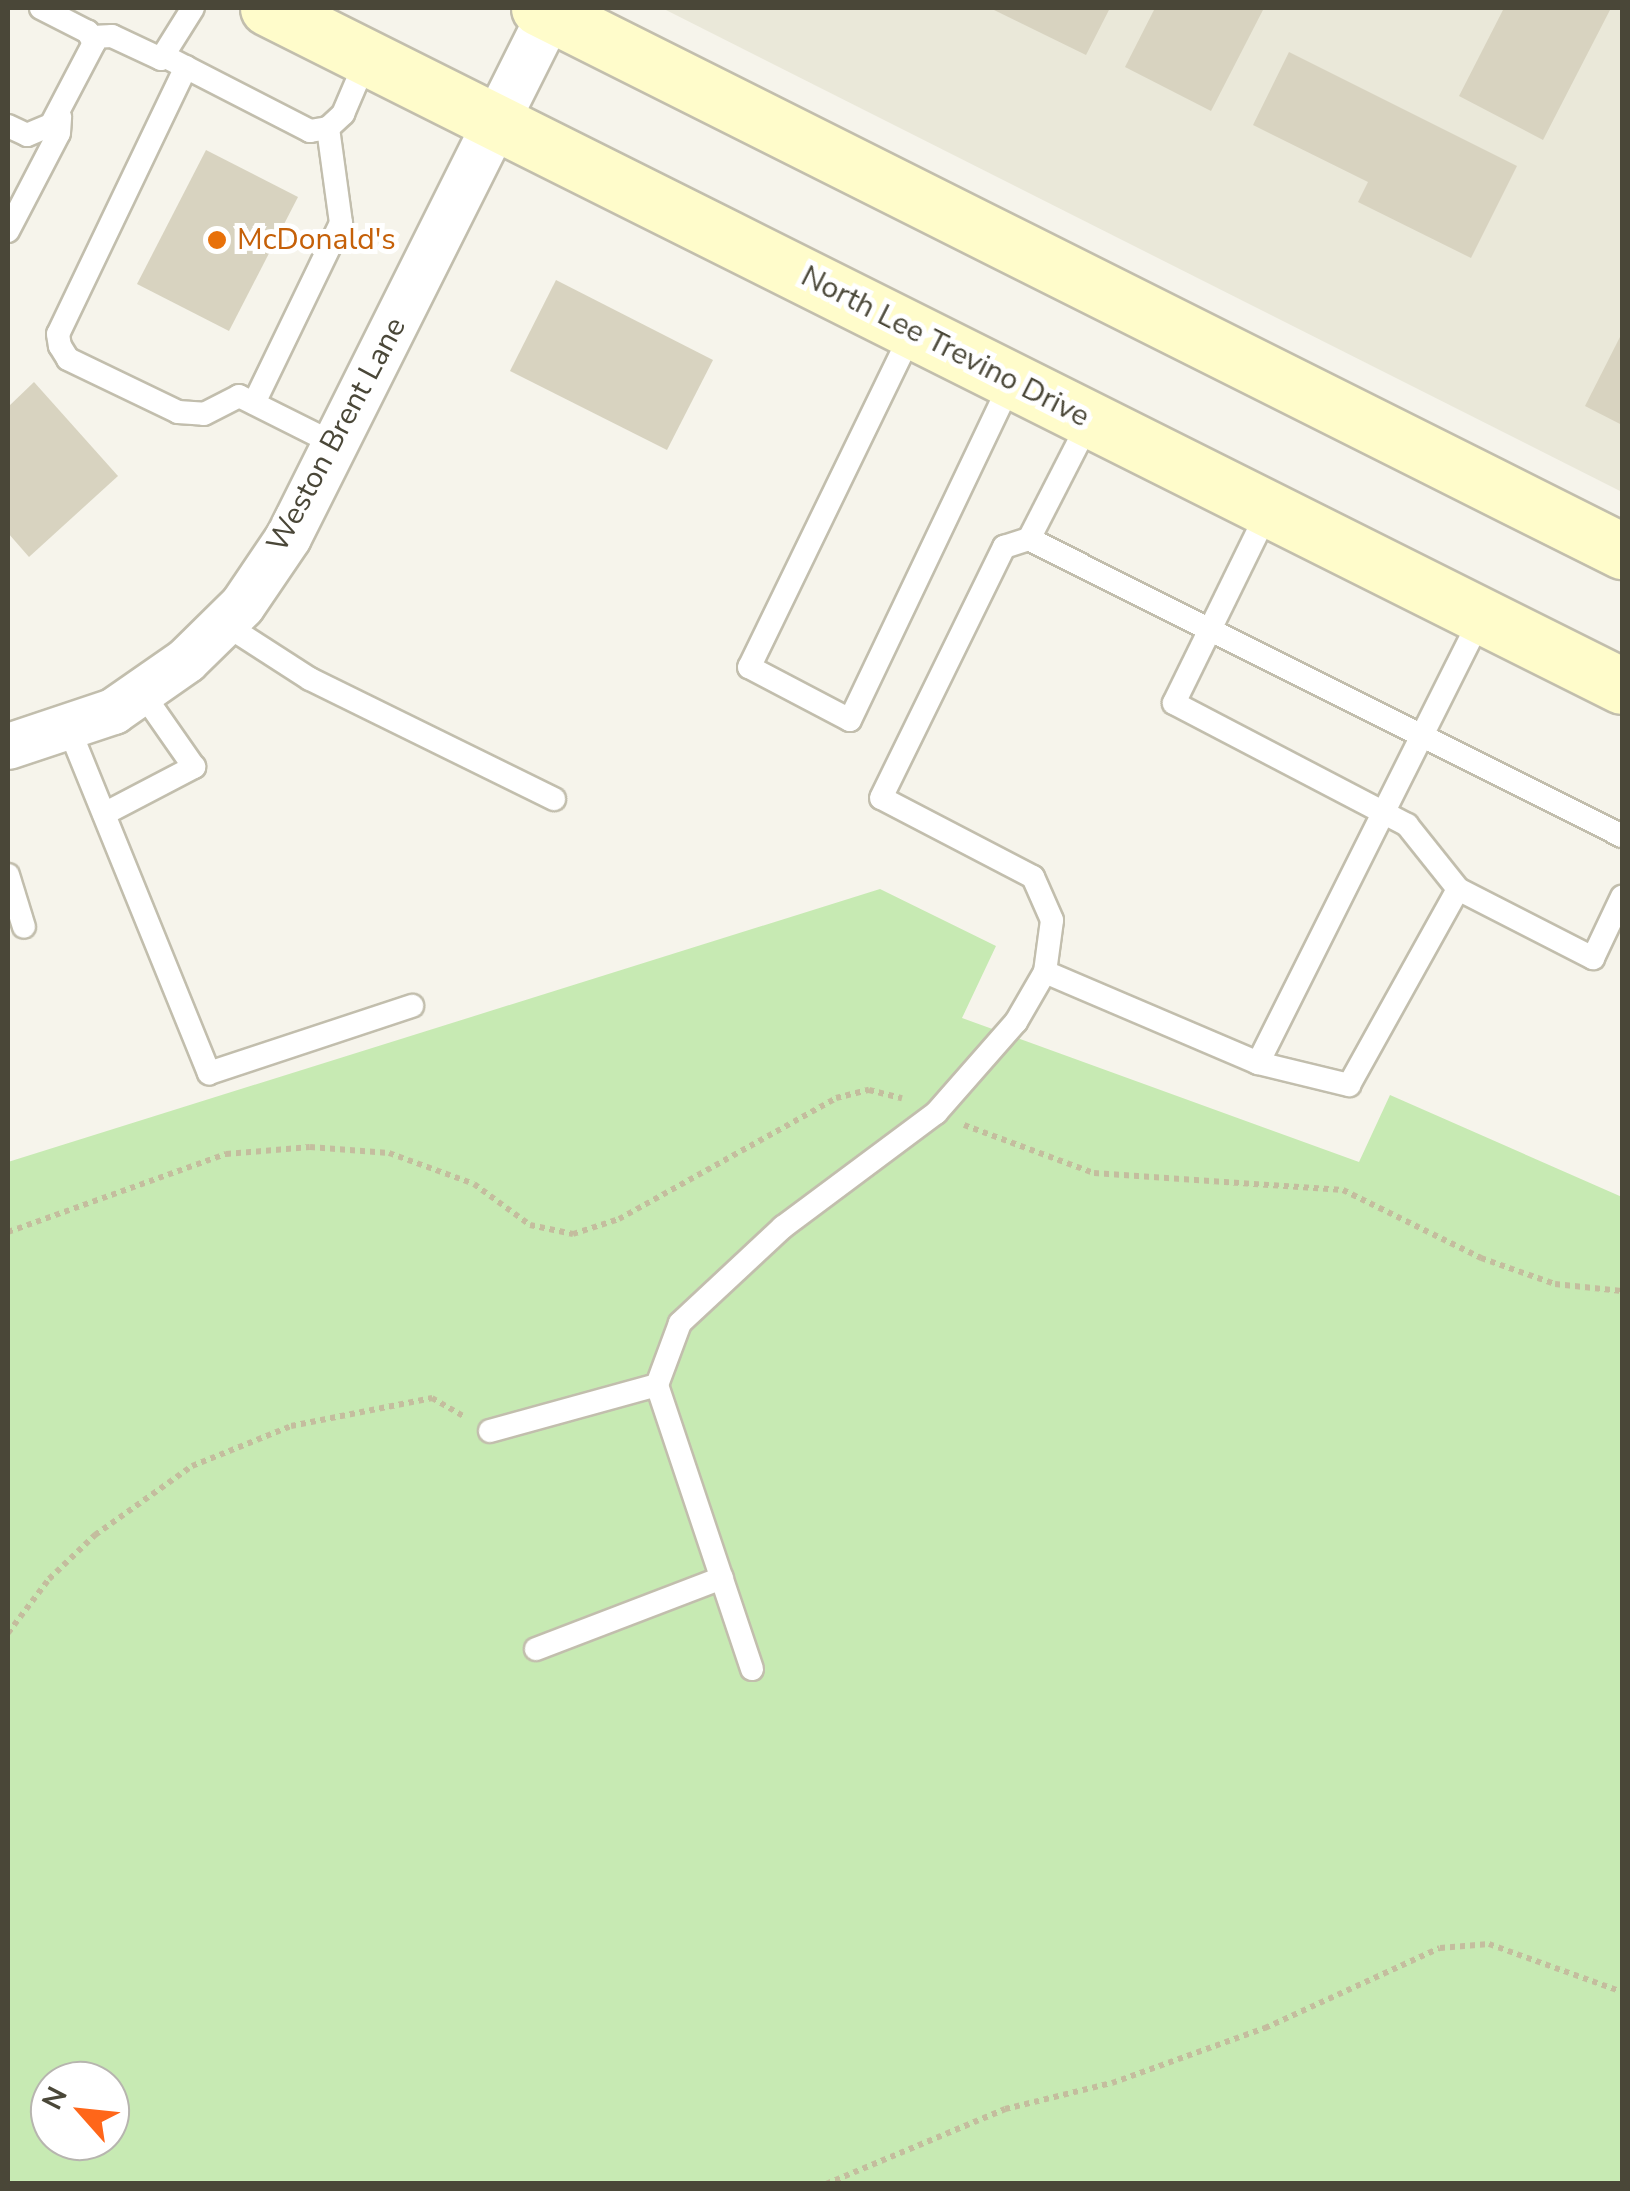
<!DOCTYPE html>
<style>
body{margin:0}
#map{position:relative;width:1630px;height:2191px;overflow:hidden;background:#f6f4eb;font-family:"Nunito Sans",sans-serif}
div>[style]{position:absolute}
[style*='--x']{left:calc(var(--x)*1px);top:calc(var(--y)*1px);width:calc(var(--w)*1px);rotate:calc(var(--a)*1deg)}
.residential>*{inset:0;background:#eae8d9}
.green>*{inset:0;background:#c7eab3}
.building>*{inset:0;background:#d8d3c0}
.path>*{height:6px;margin-top:-3px;transform-origin:0;background:repeating-linear-gradient(90deg,#c4bd9e 0 5px,transparent 0 10px)}
.roads{filter:drop-shadow(2px 0 #c2bead) drop-shadow(-2px 0 #c2bead) drop-shadow(0 2px #c2bead) drop-shadow(0 -2px #c2bead)}
.lane>*{height:22px;margin:-11px;padding:0 11px;transform-origin:11px;border-radius:11px;background:#fff}
.street>*{height:45px;margin:-22.5px;padding:0 22.5px;transform-origin:22.5px;border-radius:22.5px;background:#fff}
.secondary>*{height:55px;margin:-27.5px;padding:0 27.5px;transform-origin:27.5px;border-radius:27.5px;background:#fffccb}
.dots>*{width:28px;height:28px;translate:-50% -50%;box-sizing:border-box;border:5px solid #fff;border-radius:50%}
span{translate:-50% -50%;white-space:nowrap;text-align:center;line-height:1.15;-webkit-text-stroke:10px #fff;paint-order:stroke}
.food-label{font-size:30px;color:#c56008}
.left{translate:0 -50%;text-align:left}
.street-label{font-size:30px;color:#4a4738}
.frame{position:absolute;inset:0;border:10px solid #4a4738;pointer-events:none}
.north{position:absolute;left:30px;top:2061px;width:100px;height:100px;box-sizing:border-box;background:#fff;border:2px solid #b7b5af;border-radius:50%;rotate:297deg;font-size:28px;font-weight:700;line-height:40px;text-align:center;color:#4a4738}
.north::after{content:'';display:block;margin:auto;width:35px;height:45px;background:#ff6619;clip-path:polygon(50% 0,100% 100%,50% 72%,0 100%)}
</style>
<div id="map">
<div class="residential">
<i style="clip-path:polygon(662px 8px,1622px 8px,1622px 492px)"></i>
</div>
<div class="green">
<i style="clip-path:polygon(evenodd,880px 889px,996px 946px,962px 1018px,1359px 1162px,1390px 1095px,1622px 1197px,1622px 2183px,8px 2183px,8px 1162px,880px 889px,50px 2081px,110px 2081px,110px 2141px,50px 2141px,50px 2081px)"></i>
</div>
<div class="building">
<i style="clip-path:polygon(990px 8px,1110px 8px,1086px 55px)"></i>
<i style="clip-path:polygon(1155px 8px,1264px 8px,1211px 111px,1125px 67px)"></i>
<i style="clip-path:polygon(1504px 8px,1611px 8px,1543px 140px,1459px 96px)"></i>
<i style="clip-path:polygon(1289px 52px,1517px 166px,1471px 258px,1358px 202px,1368px 182px,1253px 125px)"></i>
<i style="clip-path:polygon(206px 150px,298px 197px,229px 331px,137px 284px)"></i>
<i style="clip-path:polygon(556px 280px,713px 360px,667px 450px,510px 371px)"></i>
<i style="clip-path:polygon(1622px 333px,1622px 425px,1585px 406px)"></i>
<i style="clip-path:polygon(34px 382px,118px 476px,29px 557px,8px 533px,8px 407px)"></i>
</div>
<div class="path">
<i style="--x:964;--y:1125;--w:139;--a:20.3"></i>
<i style="--x:1094;--y:1173;--w:250;--a:3.9"></i>
<i style="--x:1343;--y:1190;--w:154;--a:26.2"></i>
<i style="--x:1481;--y:1258;--w:78;--a:19.4"></i>
<i style="--x:1555;--y:1284;--w:67;--a:6"></i>
<i style="--x:8;--y:1232;--w:232;--a:-19.7"></i>
<i style="--x:226;--y:1154;--w:84;--a:-4.8"></i>
<i style="--x:310;--y:1147;--w:79;--a:4.3"></i>
<i style="--x:389;--y:1153;--w:90;--a:20"></i>
<i style="--x:474;--y:1184;--w:69;--a:36.2"></i>
<i style="--x:530;--y:1225;--w:44;--a:11.8"></i>
<i style="--x:573;--y:1234;--w:48;--a:-18.1"></i>
<i style="--x:619;--y:1219;--w:248;--a:-29.1"></i>
<i style="--x:836;--y:1098;--w:34;--a:-14"></i>
<i style="--x:869;--y:1090;--w:34;--a:14"></i>
<i style="--x:8;--y:1633;--w:68;--a:-52.8"></i>
<i style="--x:49;--y:1579;--w:64;--a:-43.7"></i>
<i style="--x:95;--y:1535;--w:119;--a:-35.4"></i>
<i style="--x:192;--y:1466;--w:107;--a:-22"></i>
<i style="--x:291;--y:1426;--w:144;--a:-11.2"></i>
<i style="--x:432;--y:1398;--w:38;--a:30"></i>
<i style="--x:826;--y:2184;--w:194;--a:-22.7"></i>
<i style="--x:1005;--y:2109;--w:110;--a:-13.7"></i>
<i style="--x:1112;--y:2083;--w:163;--a:-19.8"></i>
<i style="--x:1265;--y:2028;--w:192;--a:-24.6"></i>
<i style="--x:1440;--y:1948;--w:49;--a:-4.7"></i>
<i style="--x:1489;--y:1944;--w:141;--a:19.8"></i>
</div>
<div class="roads">
<div class="lane">
<i style="--x:93;--y:37;--w:19;--a:-3"></i>
<i style="--x:112;--y:36;--w:54;--a:25.1"></i>
<i style="--x:161;--y:59;--w:60;--a:-57.9"></i>
<i style="--x:166;--y:57;--w:162;--a:27.2"></i>
<i style="--x:310;--y:131;--w:18;--a:-9"></i>
<i style="--x:328;--y:128;--w:21;--a:-43"></i>
<i style="--x:343;--y:114;--w:61;--a:-66.8"></i>
<i style="--x:186;--y:67;--w:296;--a:115.6"></i>
<i style="--x:58;--y:334;--w:12;--a:81"></i>
<i style="--x:60;--y:346;--w:15;--a:58"></i>
<i style="--x:68;--y:359;--w:122;--a:25.7"></i>
<i style="--x:178;--y:412;--w:26;--a:4"></i>
<i style="--x:204;--y:414;--w:39;--a:-27"></i>
<i style="--x:239;--y:396;--w:107;--a:26.6"></i>
<i style="--x:8;--y:126;--w:21;--a:25"></i>
<i style="--x:27;--y:135;--w:26;--a:-23"></i>
<i style="--x:51;--y:125;--w:93;--a:-62.3"></i>
<i style="--x:94;--y:43;--w:13;--a:-119"></i>
<i style="--x:88;--y:32;--w:53;--a:-152.9"></i>
<i style="--x:8;--y:231;--w:110;--a:-62.5"></i>
<i style="--x:59;--y:133;--w:16;--a:-86"></i>
<i style="--x:913;--y:330;--w:375;--a:115.9"></i>
<i style="--x:749;--y:667;--w:114;--a:27.7"></i>
<i style="--x:850;--y:720;--w:378;--a:-64.5"></i>
<i style="--x:254;--y:403;--w:200;--a:-64.2"></i>
<i style="--x:341;--y:223;--w:96;--a:-97.8"></i>
<i style="--x:1269;--y:509;--w:216;--a:116.1"></i>
<i style="--x:1174;--y:703;--w:263;--a:27.6"></i>
<i style="--x:1407;--y:825;--w:82;--a:51.4"></i>
<i style="--x:1458;--y:889;--w:152;--a:27.1"></i>
<i style="--x:1593;--y:958;--w:68;--a:-64.6"></i>
<i style="--x:1029;--y:539;--w:134;--a:-62.9"></i>
<i style="--x:223;--y:623;--w:103;--a:32.8"></i>
<i style="--x:310;--y:679;--w:272;--a:26.2"></i>
<i style="--x:68;--y:726;--w:375;--a:67.9"></i>
<i style="--x:209;--y:1073;--w:214;--a:-18.3"></i>
<i style="--x:104;--y:814;--w:102;--a:-27.6"></i>
<i style="--x:194;--y:767;--w:93;--a:-124.9"></i>
<i style="--x:8;--y:875;--w:54;--a:72.9"></i>
<i style="--x:1045;--y:972;--w:232;--a:23.1"></i>
<i style="--x:1258;--y:1063;--w:94;--a:13.6"></i>
<i style="--x:1349;--y:1085;--w:224;--a:-60.9"></i>
<i style="--x:1258;--y:1063;--w:500;--a:-63.4"></i>
<i style="--x:490;--y:1431;--w:173;--a:-15.4"></i>
<i style="--x:536;--y:1649;--w:199;--a:-20.9"></i>
<i style="--x:752;--y:1669;--w:299;--a:-108.5"></i>
<i style="--x:657;--y:1385;--w:66;--a:-69.6"></i>
<i style="--x:680;--y:1323;--w:141;--a:-43"></i>
<i style="--x:783;--y:1227;--w:191;--a:-36.7"></i>
<i style="--x:936;--y:1113;--w:121;--a:-48.7"></i>
<i style="--x:1016;--y:1022;--w:58;--a:-59.9"></i>
<i style="--x:1045;--y:972;--w:52;--a:-82.3"></i>
<i style="--x:1052;--y:920;--w:47;--a:-113.8"></i>
<i style="--x:1033;--y:877;--w:171;--a:-152.5"></i>
<i style="--x:881;--y:798;--w:280;--a:-63.9"></i>
<i style="--x:1004;--y:547;--w:26;--a:-18"></i>
<i style="--x:1029;--y:539;--w:663;--a:26.6"></i>
</div>
<div class="street">
<i style="--x:8;--y:746;--w:111;--a:-18.4"></i>
<i style="--x:113;--y:711;--w:89;--a:-34.9"></i>
<i style="--x:186;--y:660;--w:78;--a:-44.5"></i>
<i style="--x:242;--y:605;--w:82;--a:-55.9"></i>
<i style="--x:288;--y:537;--w:586;--a:-63.43"></i>
</div>
<div class="secondary">
<i style="--x:268;--y:8;--w:1514;--a:26.6"></i>
<i style="--x:539;--y:8;--w:1212;--a:26.63"></i>
</div>
</div>
<div class="dots">
<i style="left:217px;top:240px;background:#e8710a"></i>
</div>
<div class="food-label">
<span class="left" style="left:237px;top:240px">McDonald's</span>
</div>
<div class="street-label">
<span style="left:945px;top:347px;rotate:27deg">North Lee Trevino Drive</span>
<span style="left:337px;top:435px;rotate:-62deg">Weston Brent Lane</span>
</div>
<div class="frame"></div>
<div class="north">N</div>
</div>
